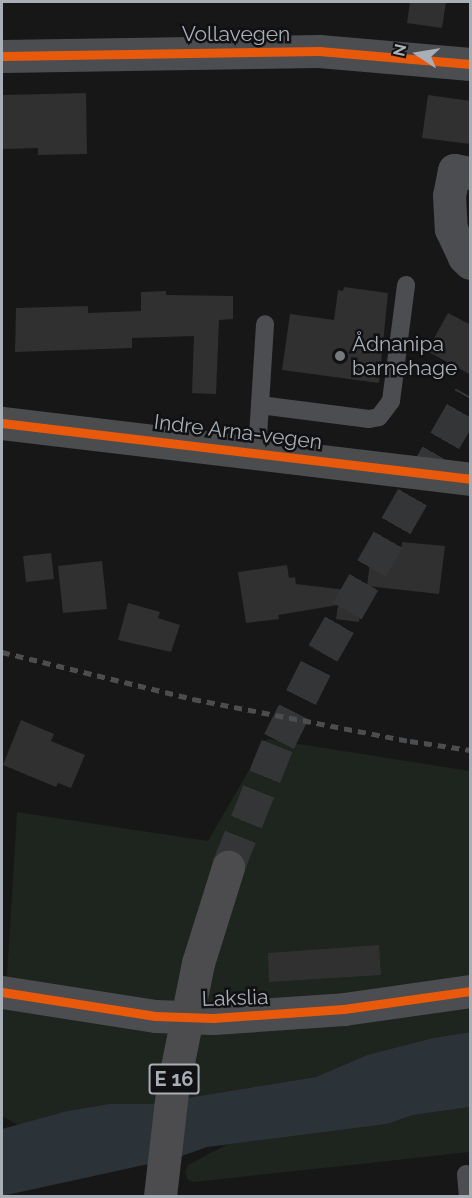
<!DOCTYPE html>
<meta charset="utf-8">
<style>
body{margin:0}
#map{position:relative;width:472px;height:1198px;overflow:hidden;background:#171717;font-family:Raleway,sans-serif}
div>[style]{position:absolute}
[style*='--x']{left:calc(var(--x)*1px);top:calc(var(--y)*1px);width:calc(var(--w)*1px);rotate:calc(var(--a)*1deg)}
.green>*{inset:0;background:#1e241e}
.water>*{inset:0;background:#2b3338}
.building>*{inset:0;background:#303031}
.trunk-tunnel>*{height:33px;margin-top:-16.5px;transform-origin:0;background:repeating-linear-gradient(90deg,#343537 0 33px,transparent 0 49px)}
.service>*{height:18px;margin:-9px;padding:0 9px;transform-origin:9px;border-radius:9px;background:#4c4d50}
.minor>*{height:33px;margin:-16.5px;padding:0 16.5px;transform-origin:16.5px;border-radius:16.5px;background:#4c4d50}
.secondary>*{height:33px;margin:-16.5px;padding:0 16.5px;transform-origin:16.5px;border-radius:16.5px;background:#4b4c4e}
.trunk>*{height:33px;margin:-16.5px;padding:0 16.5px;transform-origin:16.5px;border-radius:16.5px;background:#4c4c4e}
.rail>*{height:4.5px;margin-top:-2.25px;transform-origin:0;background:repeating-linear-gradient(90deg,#4c4d4e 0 8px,transparent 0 14px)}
.trunk-bridge>*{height:33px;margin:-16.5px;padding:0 16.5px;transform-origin:16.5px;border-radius:16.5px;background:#4c4c4e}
.cycleway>*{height:9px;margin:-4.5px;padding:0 4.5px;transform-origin:4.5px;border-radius:4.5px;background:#e8590c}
.dots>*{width:16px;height:16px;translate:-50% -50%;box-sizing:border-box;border:3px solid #111113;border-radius:50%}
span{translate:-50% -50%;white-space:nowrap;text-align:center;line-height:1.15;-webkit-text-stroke:5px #111113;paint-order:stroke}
.shield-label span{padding:2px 4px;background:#111113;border:2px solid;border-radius:4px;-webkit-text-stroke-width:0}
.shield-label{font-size:20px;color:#a9afb7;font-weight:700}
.street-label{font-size:21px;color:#a9afb7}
.poi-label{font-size:21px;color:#a9afb7}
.left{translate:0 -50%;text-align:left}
.frame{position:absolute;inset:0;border:3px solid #a9afb7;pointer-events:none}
.north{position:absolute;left:388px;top:24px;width:60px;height:60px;-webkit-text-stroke:4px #111113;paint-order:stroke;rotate:282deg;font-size:16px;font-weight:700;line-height:24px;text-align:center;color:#a9afb7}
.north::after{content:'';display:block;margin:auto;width:21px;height:27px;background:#a9afb7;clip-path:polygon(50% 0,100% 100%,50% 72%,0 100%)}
</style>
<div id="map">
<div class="green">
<i style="clip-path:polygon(267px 739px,470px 771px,470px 1032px,433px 1038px,367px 1055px,316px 1077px,150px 1104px,109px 1104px,67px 1111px,18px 1125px,2px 1116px,2px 1002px,7px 976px,17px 812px,208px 841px)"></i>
<i style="clip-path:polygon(470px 1107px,470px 1152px,193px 1182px,188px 1180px,185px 1172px,188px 1165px,228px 1144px,387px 1124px,413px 1115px)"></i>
</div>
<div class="water">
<i style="clip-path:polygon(470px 1032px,470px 1107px,413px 1115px,387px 1124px,207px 1147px,176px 1158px,2px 1196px,2px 1129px,67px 1111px,109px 1104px,150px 1104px,316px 1077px,367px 1055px,433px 1038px)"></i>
</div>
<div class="building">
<i style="clip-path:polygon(410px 2px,446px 2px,442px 28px,407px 23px)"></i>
<i style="clip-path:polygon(86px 93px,87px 154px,38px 155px,38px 148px,3px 149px,3px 95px)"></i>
<i style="clip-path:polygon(428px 95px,471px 101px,471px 144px,422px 138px)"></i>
<i style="clip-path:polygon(344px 287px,388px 293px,379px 383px,282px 370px,290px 314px,334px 320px,338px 290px,343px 291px)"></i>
<i style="clip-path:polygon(166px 291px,166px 295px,233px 296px,233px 319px,219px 320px,216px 394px,192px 393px,194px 336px,132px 338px,132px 348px,15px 352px,16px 308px,88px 306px,88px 313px,141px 311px,141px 292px)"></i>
<i style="clip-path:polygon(448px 313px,471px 325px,471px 375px,427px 351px)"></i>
<i style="clip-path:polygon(402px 542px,445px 546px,439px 594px,367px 586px,372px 547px,401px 551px)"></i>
<i style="clip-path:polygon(51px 553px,54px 579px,26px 582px,23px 556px)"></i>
<i style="clip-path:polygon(102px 561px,107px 609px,63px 613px,58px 566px)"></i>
<i style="clip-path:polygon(287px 565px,289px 578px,295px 577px,296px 584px,372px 593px,372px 600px,361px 602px,359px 622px,336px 619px,338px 605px,278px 615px,279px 619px,246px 623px,238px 572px)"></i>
<i style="clip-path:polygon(128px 603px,160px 612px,158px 618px,180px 625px,171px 652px,118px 640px)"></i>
<i style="clip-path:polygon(21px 720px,54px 734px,51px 741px,85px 755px,71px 788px,58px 783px,56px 787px,3px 765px)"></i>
<i style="clip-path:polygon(379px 945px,381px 975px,269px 982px,268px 953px)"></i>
</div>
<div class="trunk-tunnel">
<i style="--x:228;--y:867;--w:136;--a:-68"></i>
<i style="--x:279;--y:741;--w:98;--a:-63.4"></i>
<i style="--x:323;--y:653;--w:296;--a:-60.2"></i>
</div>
<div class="service">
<i style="--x:260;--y:405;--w:110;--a:7.3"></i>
<i style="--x:369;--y:419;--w:10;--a:-11"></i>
<i style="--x:379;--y:417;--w:20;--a:-53"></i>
<i style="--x:391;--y:401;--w:117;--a:-82.6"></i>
<i style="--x:257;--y:452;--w:128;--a:-86.4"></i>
<i style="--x:466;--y:1174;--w:22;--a:85"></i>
</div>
<div class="minor">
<i style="--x:2;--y:56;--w:317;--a:-0.9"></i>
<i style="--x:319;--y:51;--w:152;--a:4.9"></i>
<i style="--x:470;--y:173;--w:16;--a:-169"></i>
<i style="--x:454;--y:170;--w:25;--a:101"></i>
<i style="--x:449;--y:195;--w:34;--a:87"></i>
<i style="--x:451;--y:229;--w:31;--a:65"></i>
<i style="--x:464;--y:257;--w:8;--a:45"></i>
<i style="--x:2;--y:992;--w:155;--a:8.9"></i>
<i style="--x:155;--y:1016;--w:58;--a:2"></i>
<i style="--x:213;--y:1018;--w:131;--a:-3.9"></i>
<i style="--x:344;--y:1009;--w:127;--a:-8.1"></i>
</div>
<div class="secondary">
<i style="--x:2;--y:423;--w:471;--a:6.8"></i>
</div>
<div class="trunk">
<i style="--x:198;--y:963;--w:101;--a:-72.6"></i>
</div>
<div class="rail">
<i style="--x:2;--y:652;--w:197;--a:13.8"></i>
<i style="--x:193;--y:699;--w:221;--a:11"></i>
<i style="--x:410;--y:741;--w:61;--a:8.5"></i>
</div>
<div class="trunk-bridge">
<i style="--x:160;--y:1196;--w:105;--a:-83.4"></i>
<i style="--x:172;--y:1092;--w:132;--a:-78.6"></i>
</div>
<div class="cycleway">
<i style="--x:2;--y:56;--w:317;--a:-0.9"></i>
<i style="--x:319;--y:51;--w:152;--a:4.9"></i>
<i style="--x:2;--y:423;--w:471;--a:6.8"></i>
<i style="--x:2;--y:992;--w:155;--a:8.9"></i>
<i style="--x:155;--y:1016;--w:58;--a:2"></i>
<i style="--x:213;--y:1018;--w:131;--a:-3.9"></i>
<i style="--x:344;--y:1009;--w:127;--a:-8.1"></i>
</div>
<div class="dots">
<i style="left:340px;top:356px;background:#767a7f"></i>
</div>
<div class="shield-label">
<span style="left:174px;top:1079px">E 16</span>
</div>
<div class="street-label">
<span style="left:236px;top:34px">Vollavegen</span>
<span style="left:238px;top:432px;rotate:7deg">Indre Arna-vegen</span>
<span style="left:235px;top:998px;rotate:-2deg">Lakslia</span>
</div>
<div class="poi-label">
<span class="left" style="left:352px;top:356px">Ådnanipa<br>barnehage</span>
</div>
<div class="frame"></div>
<div class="north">N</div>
</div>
